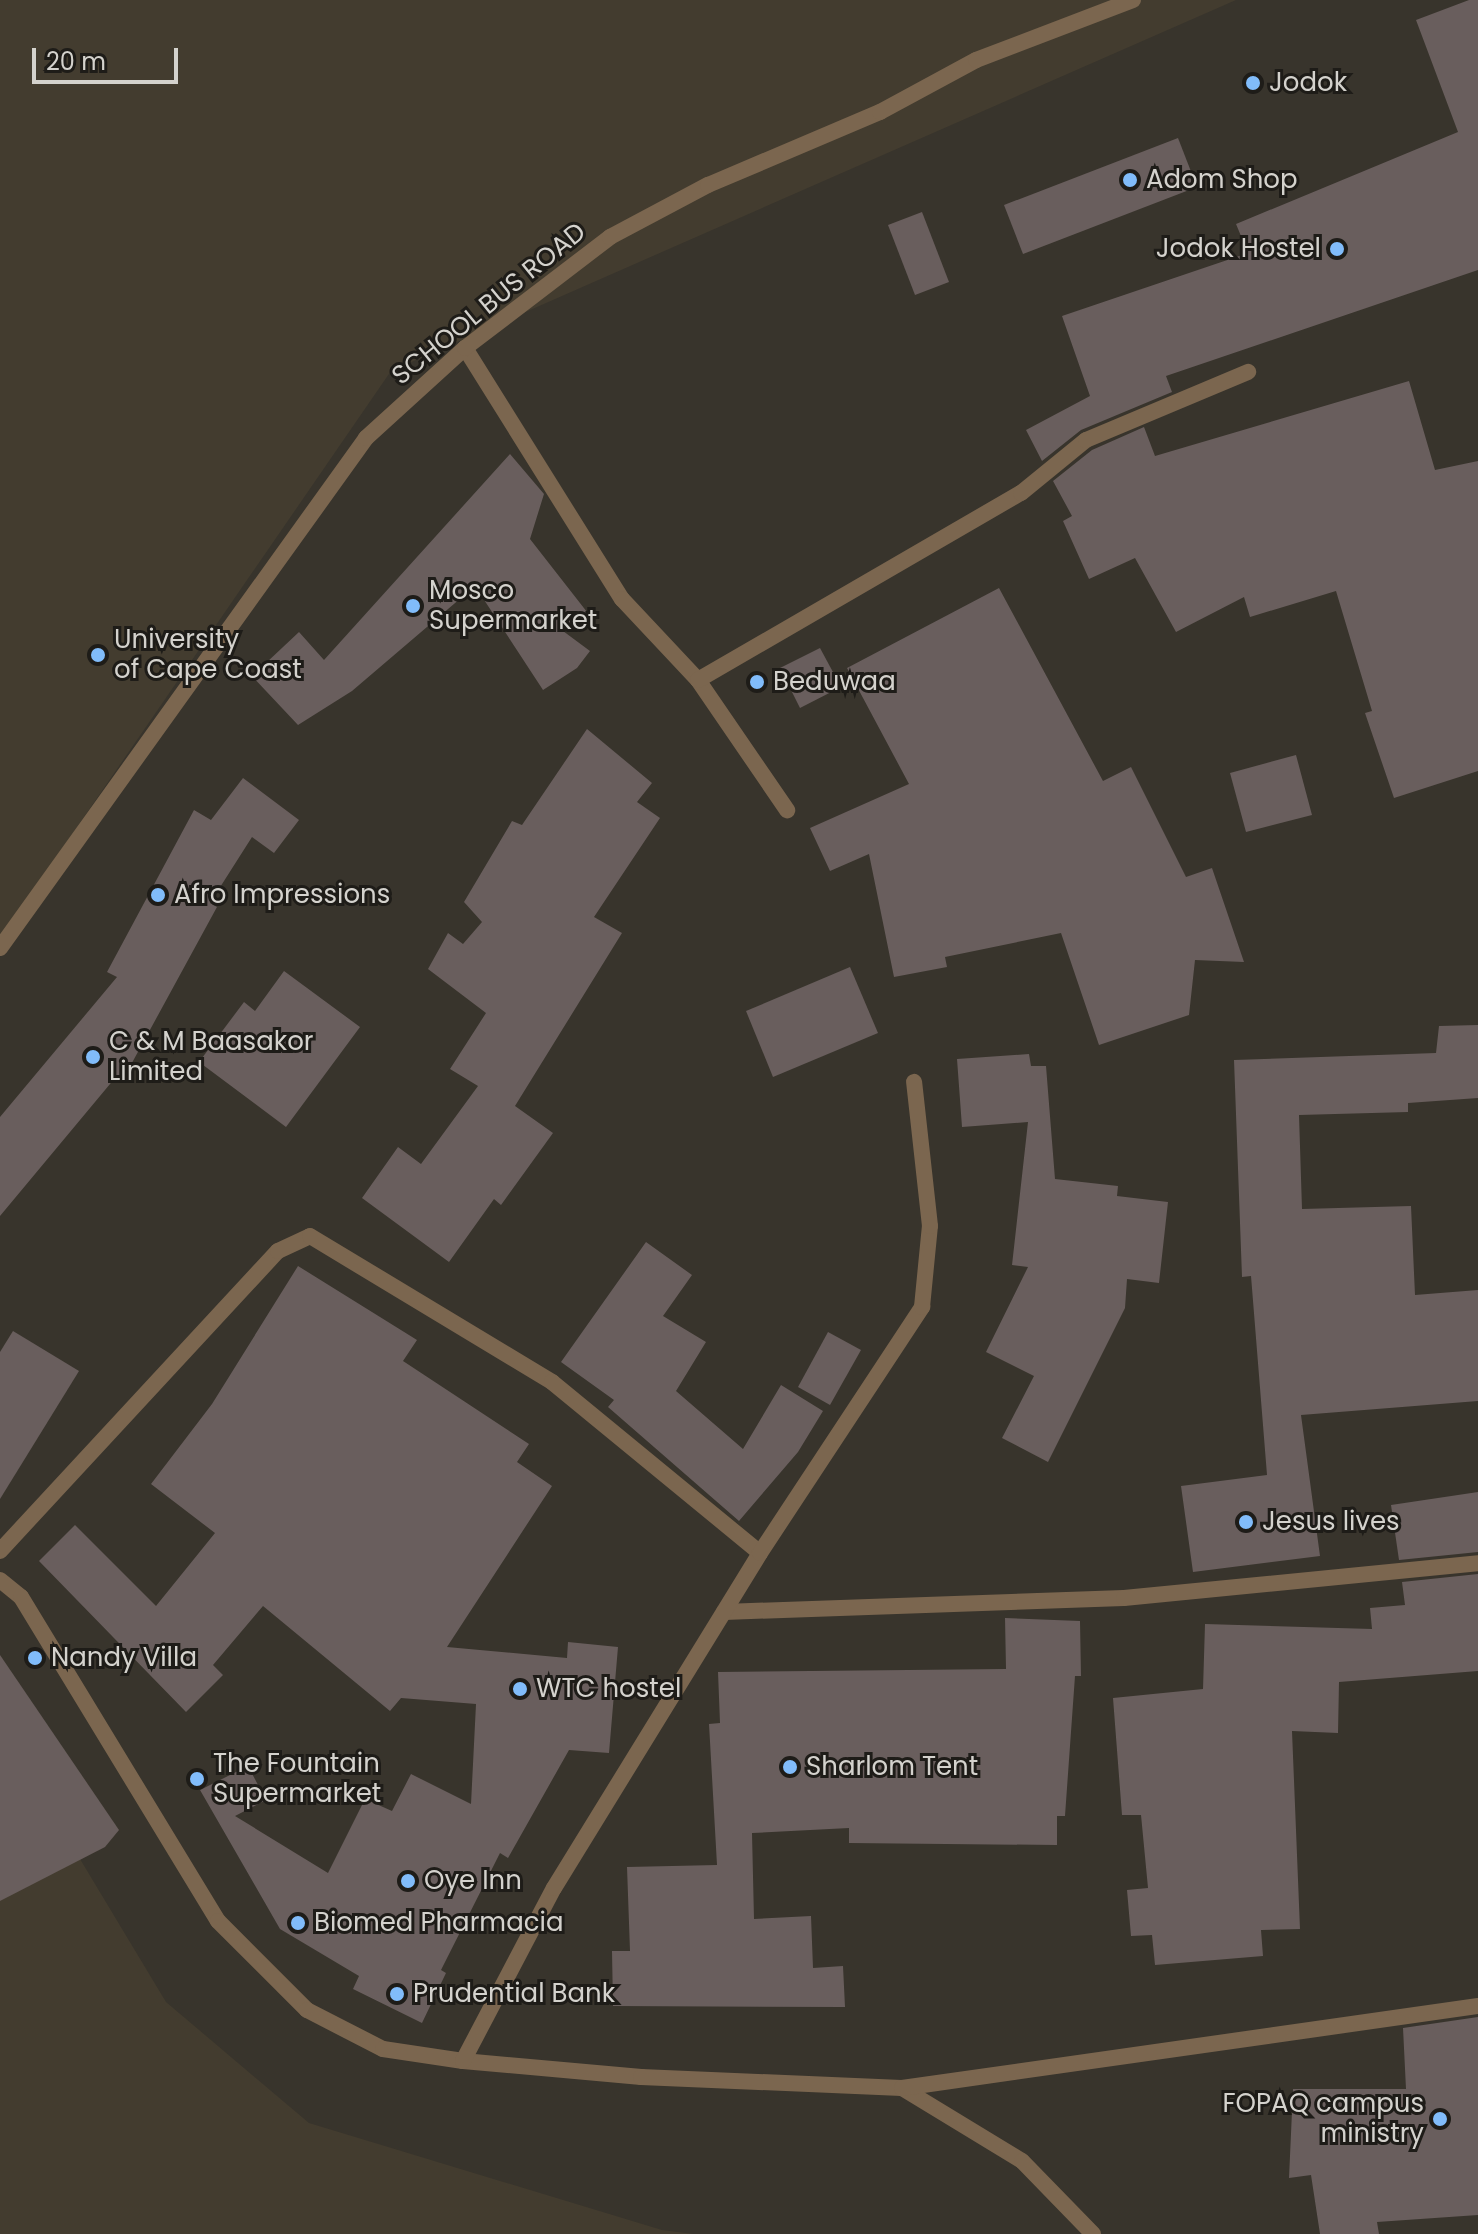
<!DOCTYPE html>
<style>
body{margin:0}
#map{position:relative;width:1478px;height:2234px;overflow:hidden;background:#38342c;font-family:Poppins,sans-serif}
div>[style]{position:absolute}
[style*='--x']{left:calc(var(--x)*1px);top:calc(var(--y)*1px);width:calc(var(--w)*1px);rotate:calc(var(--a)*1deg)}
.built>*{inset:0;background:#433c2f}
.building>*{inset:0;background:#695e5d}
.lane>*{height:16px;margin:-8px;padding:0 8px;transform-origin:8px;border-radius:8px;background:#7b664f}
.street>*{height:16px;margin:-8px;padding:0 8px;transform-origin:8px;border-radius:8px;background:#7b664f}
.dots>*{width:22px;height:22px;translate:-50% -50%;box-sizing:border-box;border:4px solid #1e1c18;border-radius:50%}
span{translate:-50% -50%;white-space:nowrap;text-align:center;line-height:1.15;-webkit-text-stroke:6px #1e1c18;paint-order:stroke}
.poi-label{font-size:26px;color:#d4d2cd}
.left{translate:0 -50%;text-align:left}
.right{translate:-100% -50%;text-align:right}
.street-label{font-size:26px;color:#d4d2cd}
.scale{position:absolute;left:32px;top:48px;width:146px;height:36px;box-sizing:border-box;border:4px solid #d4d2cd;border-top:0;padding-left:10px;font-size:24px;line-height:28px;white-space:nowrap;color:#d4d2cd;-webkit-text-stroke:6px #1e1c18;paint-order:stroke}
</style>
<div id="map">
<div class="built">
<i style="clip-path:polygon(0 0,1236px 0,391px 371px,0 939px)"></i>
<i style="clip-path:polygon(0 1726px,166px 2002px,309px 2123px,662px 2230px,694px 2234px,0 2234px)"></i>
</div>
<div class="building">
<i style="clip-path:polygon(1469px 0,1478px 0,1478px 270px,1166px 376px,1172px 392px,1081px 430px,1042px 461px,1026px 430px,1090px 396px,1062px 316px,1248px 253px,1236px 224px,1458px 132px,1416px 20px)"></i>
<i style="clip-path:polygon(1178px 138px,1197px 187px,1023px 254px,1004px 205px)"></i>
<i style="clip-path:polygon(922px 212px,949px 282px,915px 295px,888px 225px)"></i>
<i style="clip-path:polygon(1409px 381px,1435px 470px,1478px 461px,1478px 771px,1394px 798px,1365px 713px,1372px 711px,1336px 591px,1250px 617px,1244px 597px,1176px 632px,1135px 558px,1089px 579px,1063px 521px,1072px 516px,1053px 481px,1092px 450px,1144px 427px,1155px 456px)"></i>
<i style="clip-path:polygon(510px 454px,544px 494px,530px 539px,587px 612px,563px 631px,590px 651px,577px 668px,543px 690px,475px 586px,352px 691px,298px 725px,252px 676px,299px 632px,324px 660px)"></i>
<i style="clip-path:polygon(999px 588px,1103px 781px,1131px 767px,1186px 877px,1212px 868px,1244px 962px,1195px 960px,1189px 1015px,1099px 1045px,1061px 933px,945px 957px,947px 967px,894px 977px,869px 854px,830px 871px,810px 828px,909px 784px,847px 668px)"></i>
<i style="clip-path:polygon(820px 648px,841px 687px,800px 708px,780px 668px)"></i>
<i style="clip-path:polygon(587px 729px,652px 783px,637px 802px,660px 818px,594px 917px,622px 933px,515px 1106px,553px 1133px,501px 1205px,494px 1199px,449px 1262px,362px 1198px,398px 1147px,421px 1164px,478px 1086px,450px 1069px,486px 1013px,428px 969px,448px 933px,463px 944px,482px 922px,464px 902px,512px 821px,522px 825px)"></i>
<i style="clip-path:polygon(1296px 755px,1312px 815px,1246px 832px,1230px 773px)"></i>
<i style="clip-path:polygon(243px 778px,299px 820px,274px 853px,252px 837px,210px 903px,217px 907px,121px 1083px,115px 1078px,0 1216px,0 1117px,117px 977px,107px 972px,194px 810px,211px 820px)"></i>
<i style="clip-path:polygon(850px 967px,878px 1033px,773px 1077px,746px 1011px)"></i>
<i style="clip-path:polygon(284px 971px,360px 1027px,286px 1127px,199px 1062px,244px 1002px,255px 1011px)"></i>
<i style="clip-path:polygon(1478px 1025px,1478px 1098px,1408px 1103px,1408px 1112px,1299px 1115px,1302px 1209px,1411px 1206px,1415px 1295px,1478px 1290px,1478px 1401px,1301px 1415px,1320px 1556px,1193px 1572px,1181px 1486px,1267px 1475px,1251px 1276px,1242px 1277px,1234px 1060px,1436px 1053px,1439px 1026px)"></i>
<i style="clip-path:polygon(1029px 1054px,1031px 1066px,1046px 1066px,1055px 1179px,1118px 1186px,1117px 1196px,1168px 1202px,1159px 1283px,1127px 1279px,1125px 1308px,1048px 1462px,1002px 1438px,1034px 1376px,986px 1352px,1028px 1267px,1012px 1265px,1028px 1122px,962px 1127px,957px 1059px)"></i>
<i style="clip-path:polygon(646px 1242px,692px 1275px,663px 1316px,706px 1342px,676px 1391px,743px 1449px,781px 1385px,823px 1411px,798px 1452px,739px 1521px,608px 1407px,614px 1400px,561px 1362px)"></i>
<i style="clip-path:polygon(298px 1266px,417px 1340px,403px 1361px,529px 1444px,517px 1462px,552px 1486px,447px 1647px,567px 1658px,568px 1642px,618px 1647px,609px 1753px,569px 1750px,508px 1858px,500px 1853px,441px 1970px,446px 1973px,422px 2023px,353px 1989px,359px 1976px,280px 1929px,200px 1790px,248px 1766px,266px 1800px,235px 1816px,328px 1873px,365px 1799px,392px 1811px,411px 1774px,471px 1804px,476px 1704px,401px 1698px,390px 1711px,263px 1606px,213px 1665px,223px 1675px,186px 1712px,39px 1561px,75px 1525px,156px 1606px,215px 1533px,151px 1484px,212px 1404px)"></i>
<i style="clip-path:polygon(13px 1331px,79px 1371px,0 1499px,0 1352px)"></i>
<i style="clip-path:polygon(828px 1332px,861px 1350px,830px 1405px,798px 1387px)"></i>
<i style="clip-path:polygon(1478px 1492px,1478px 1552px,1399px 1560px,1391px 1505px)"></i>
<i style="clip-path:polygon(1478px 1574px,1478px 1671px,1339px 1682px,1338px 1733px,1292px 1731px,1300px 1929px,1261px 1930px,1263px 1956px,1155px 1965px,1152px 1935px,1131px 1936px,1127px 1890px,1148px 1888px,1141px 1815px,1122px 1815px,1113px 1698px,1203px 1689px,1205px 1624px,1372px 1629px,1370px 1608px,1405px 1605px,1402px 1582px)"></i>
<i style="clip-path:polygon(1005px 1618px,1080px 1621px,1081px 1676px,1075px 1676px,1065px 1816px,1057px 1816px,1057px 1845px,849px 1843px,849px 1828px,752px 1833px,754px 1919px,811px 1916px,813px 1968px,843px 1966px,845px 2007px,613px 2006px,612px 1951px,630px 1951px,627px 1867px,717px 1865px,709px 1724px,720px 1723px,718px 1672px,1006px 1669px)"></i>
<i style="clip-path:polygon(0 1655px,119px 1830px,105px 1847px,0 1901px)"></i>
<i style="clip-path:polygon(1478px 2017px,1478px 2215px,1377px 2222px,1379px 2234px,1320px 2234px,1311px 2175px,1289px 2178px,1293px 2089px,1406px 2089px,1403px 2028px)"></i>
</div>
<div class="lane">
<i style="--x:0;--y:1551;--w:409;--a:-47.2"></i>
<i style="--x:278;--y:1251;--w:35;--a:-25"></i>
<i style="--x:310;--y:1236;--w:283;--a:31.1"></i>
<i style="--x:552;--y:1382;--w:269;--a:39.4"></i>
</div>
<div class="street">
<i style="--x:465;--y:348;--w:296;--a:58"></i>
<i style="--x:622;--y:599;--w:111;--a:46.8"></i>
<i style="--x:698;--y:680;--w:158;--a:55.6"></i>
<i style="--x:698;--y:680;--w:373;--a:-30.1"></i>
<i style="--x:1021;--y:493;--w:84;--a:-39.2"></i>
<i style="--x:1086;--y:440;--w:176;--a:-22.8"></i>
<i style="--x:0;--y:948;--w:628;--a:-54.33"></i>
<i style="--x:366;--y:438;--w:134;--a:-42.3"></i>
<i style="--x:465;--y:348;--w:183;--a:-37.4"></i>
<i style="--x:610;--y:237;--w:111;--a:-28"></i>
<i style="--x:708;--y:185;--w:187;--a:-23"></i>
<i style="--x:880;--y:112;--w:109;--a:-28.4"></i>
<i style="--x:976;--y:60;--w:168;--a:-20.9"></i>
<i style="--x:0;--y:1580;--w:27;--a:39"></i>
<i style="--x:21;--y:1597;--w:379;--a:58.7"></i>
<i style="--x:218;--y:1921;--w:126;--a:45"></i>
<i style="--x:307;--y:2010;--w:85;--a:27.2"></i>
<i style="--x:383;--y:2049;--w:81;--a:8.5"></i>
<i style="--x:463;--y:2061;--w:179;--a:5.1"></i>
<i style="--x:641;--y:2077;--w:261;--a:2.4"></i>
<i style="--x:902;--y:2088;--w:140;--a:31.3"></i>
<i style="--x:1022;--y:2161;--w:102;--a:45.8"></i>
<i style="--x:724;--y:1612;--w:400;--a:-2"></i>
<i style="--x:1124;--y:1598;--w:356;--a:-5.6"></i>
<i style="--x:463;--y:2061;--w:195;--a:-62.3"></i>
<i style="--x:554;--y:1888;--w:393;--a:-58.4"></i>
<i style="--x:760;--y:1553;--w:295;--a:-56.6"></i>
<i style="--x:922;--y:1307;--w:81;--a:-84.4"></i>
<i style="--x:930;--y:1226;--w:145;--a:-96.3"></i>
<i style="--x:902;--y:2088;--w:582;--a:-8.1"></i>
</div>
<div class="dots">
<i style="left:1253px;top:83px;background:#81bcfa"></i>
<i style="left:1130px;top:180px;background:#81bcfa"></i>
<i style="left:1337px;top:249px;background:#81bcfa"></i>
<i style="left:413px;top:606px;background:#81bcfa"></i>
<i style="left:98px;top:655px;background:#81bcfa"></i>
<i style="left:757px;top:682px;background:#81bcfa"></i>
<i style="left:158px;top:895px;background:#81bcfa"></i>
<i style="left:93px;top:1057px;background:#81bcfa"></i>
<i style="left:1246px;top:1522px;background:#81bcfa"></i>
<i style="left:35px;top:1658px;background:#81bcfa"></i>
<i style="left:520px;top:1689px;background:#81bcfa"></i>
<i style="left:790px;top:1767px;background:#81bcfa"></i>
<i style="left:197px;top:1779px;background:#81bcfa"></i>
<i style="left:408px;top:1881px;background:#81bcfa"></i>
<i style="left:298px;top:1923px;background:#81bcfa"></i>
<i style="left:397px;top:1994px;background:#81bcfa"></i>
<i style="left:1440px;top:2119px;background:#81bcfa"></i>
</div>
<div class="poi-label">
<span class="left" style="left:1269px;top:83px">Jodok</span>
<span class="left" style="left:1146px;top:180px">Adom Shop</span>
<span class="right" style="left:1321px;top:249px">Jodok Hostel</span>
<span class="left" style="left:429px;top:606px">Mosco<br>Supermarket</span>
<span class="left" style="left:114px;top:655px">University<br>of Cape Coast</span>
<span class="left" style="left:773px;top:682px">Beduwaa</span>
<span class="left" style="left:174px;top:895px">Afro Impressions</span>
<span class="left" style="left:109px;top:1057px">C &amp; M Baasakor<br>Limited</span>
<span class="left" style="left:1262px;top:1522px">Jesus lives</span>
<span class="left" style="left:51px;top:1658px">Nandy Villa</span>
<span class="left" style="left:536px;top:1689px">WTC hostel</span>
<span class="left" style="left:213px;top:1779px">The Fountain<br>Supermarket</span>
<span class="left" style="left:806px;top:1767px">Sharlom Tent</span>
<span class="left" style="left:424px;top:1881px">Oye Inn</span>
<span class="left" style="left:314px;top:1923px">Biomed Pharmacia</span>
<span class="left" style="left:413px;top:1994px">Prudential Bank</span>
<span class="right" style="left:1424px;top:2119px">FOPAQ campus<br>ministry</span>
</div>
<div class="street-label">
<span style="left:489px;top:304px;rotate:-39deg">SCHOOL BUS ROAD</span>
</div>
<div class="scale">20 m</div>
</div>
